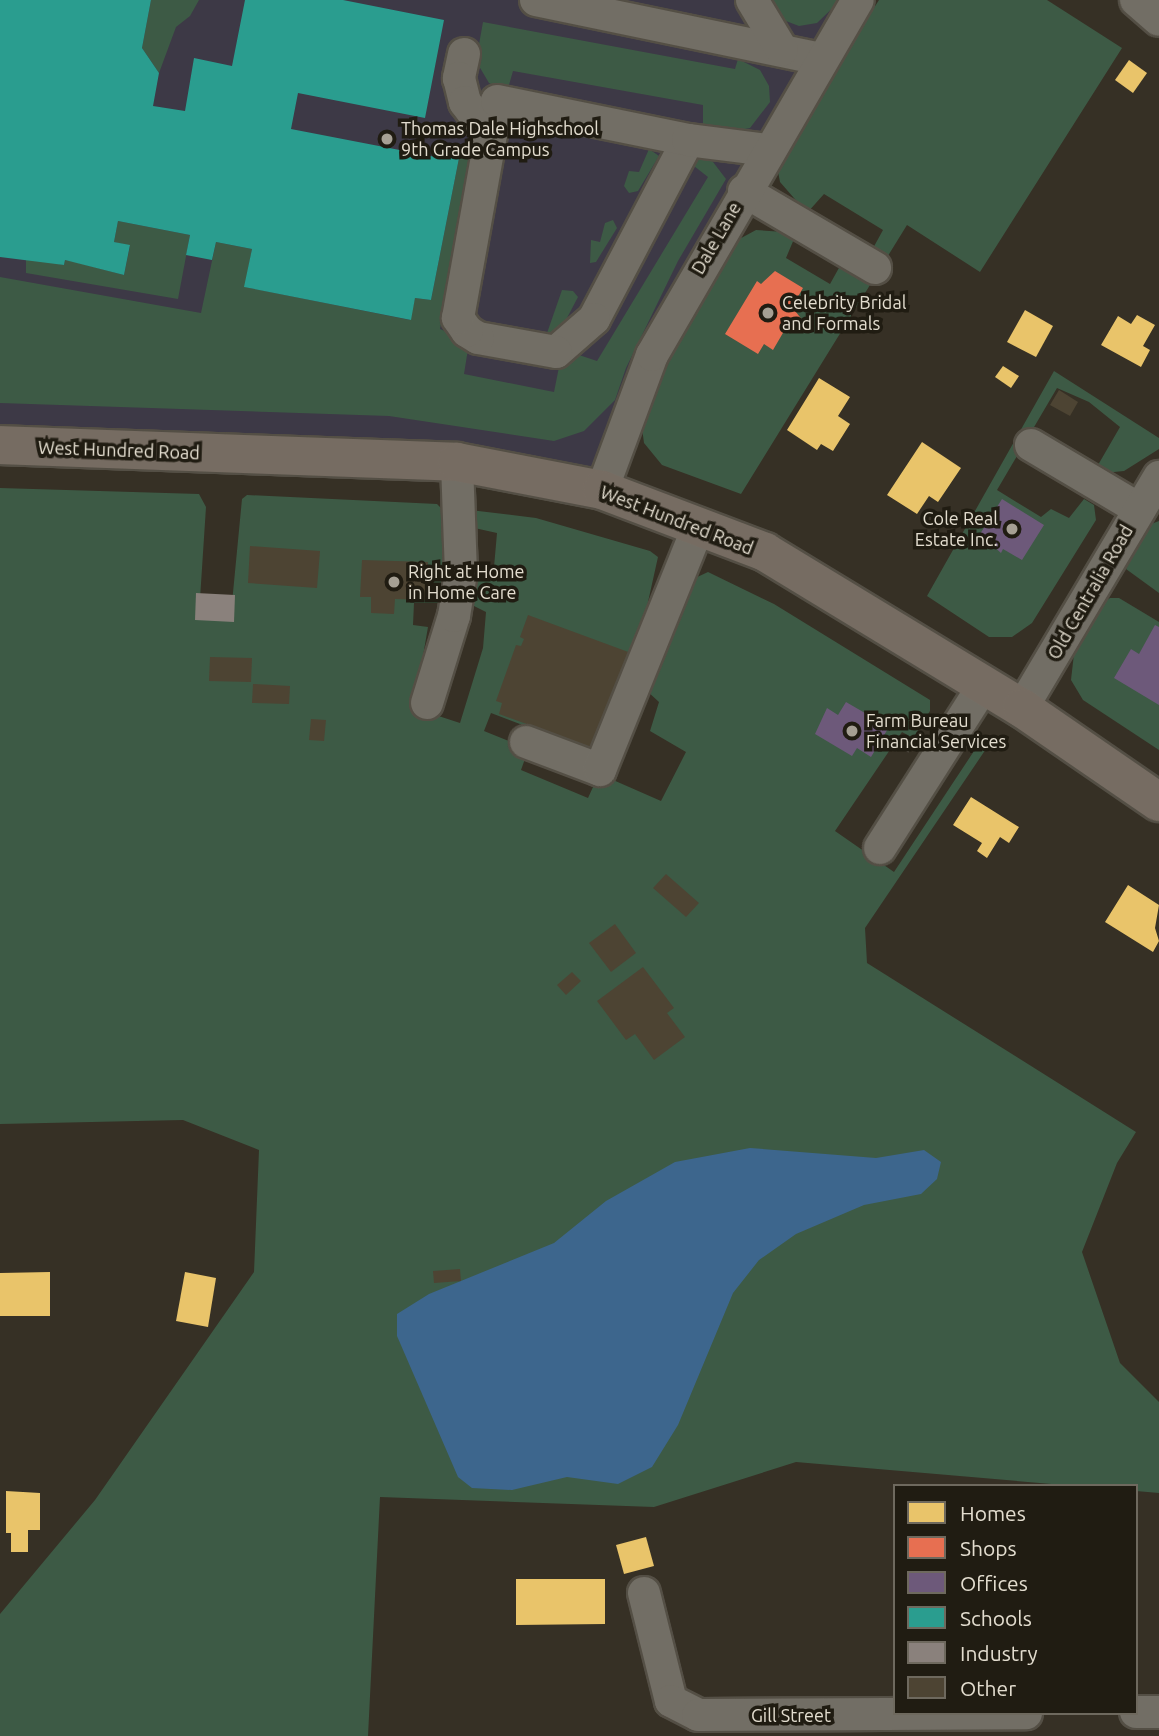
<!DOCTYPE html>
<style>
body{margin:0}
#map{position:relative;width:1159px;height:1736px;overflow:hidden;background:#363025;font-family:Ubuntu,sans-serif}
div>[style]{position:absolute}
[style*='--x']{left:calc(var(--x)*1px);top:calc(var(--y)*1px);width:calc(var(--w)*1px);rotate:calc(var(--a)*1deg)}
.education>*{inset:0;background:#3d3946}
.green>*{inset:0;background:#3d5a45}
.water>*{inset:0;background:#3d668d}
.homes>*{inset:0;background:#e9c46a}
.shops>*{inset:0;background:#e76f51}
.offices>*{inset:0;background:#6d597a}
.schools>*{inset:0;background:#2a9d8f}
.industry>*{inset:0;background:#8a817c}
.building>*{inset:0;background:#4d4433}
.path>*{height:4.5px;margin-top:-2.25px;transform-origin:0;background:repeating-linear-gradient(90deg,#6c675f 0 5px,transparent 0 8.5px)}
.roads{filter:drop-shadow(2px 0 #544f45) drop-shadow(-2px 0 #544f45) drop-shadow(0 2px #544f45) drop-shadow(0 -2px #544f45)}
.minor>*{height:32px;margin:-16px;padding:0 16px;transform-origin:16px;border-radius:16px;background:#726e65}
.major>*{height:38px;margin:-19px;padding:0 19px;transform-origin:19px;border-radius:19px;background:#766c62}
.dots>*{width:19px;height:19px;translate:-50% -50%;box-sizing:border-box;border:4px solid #201c12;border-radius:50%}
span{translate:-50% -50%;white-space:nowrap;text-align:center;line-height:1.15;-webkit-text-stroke:7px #201c12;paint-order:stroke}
.poi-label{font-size:18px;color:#e3ddcf}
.left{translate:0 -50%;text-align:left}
.right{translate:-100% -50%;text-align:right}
.street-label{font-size:18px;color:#e3ddcf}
.legend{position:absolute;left:893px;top:1484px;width:245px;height:231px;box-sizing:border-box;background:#201c12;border:2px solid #6e695e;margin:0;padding:9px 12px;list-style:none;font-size:21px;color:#e3ddcf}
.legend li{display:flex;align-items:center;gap:14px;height:35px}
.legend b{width:35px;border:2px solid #6e695e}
</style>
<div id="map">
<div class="education">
<i style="clip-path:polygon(0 0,858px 0,690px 278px,602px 490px,0 442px)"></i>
</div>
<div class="green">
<i style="clip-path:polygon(151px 0,199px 0,190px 16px,176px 27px,159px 73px,142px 48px)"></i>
<i style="clip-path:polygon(766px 0,841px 0,817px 23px,799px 26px,778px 18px)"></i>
<i style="clip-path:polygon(879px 0,1047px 0,1122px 48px,980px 272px,907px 225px,741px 494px,662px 465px,644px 443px,641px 421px,694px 310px,732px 243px,756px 230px,784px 232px,794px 239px,786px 258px,830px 284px,840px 266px,872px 250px,883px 230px,824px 194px,807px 213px,780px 182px,776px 161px)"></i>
<i style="clip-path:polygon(483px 22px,735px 69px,738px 59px,760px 70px,769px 86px,770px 102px,750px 128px,735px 131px,703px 128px,703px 105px,513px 71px,509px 85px,502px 89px,489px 83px,476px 61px)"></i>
<i style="clip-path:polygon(461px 148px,474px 157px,440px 329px,458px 336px,468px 349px,464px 374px,554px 392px,559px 367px,579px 355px,597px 361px,708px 177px,694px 166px,694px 155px,710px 158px,726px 179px,678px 261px,626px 368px,615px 400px,584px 431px,554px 441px,389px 416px,0 403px,0 277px,201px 313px,216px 242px,252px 249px,245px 287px,410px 320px,415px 298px,431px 300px)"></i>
<i style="clip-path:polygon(649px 149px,659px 156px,638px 191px,629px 193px,624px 186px,629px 171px,639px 172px)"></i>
<i style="clip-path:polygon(613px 220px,617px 228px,596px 262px,590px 263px,591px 240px,600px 242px,605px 223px)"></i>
<i style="clip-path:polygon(118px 221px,190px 235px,178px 299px,26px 273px,26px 257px,64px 265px,65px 260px,75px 262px,124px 275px,130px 246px,114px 242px)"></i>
<i style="clip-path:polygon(562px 290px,573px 291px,578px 297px,557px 337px,546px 336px)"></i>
<i style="clip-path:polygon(1054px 371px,1159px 438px,1159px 449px,1124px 471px,1104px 473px,1098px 465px,1120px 427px,1089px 402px,1057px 388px,997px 490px,1041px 517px,1051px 509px,1069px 518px,1084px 499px,1094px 505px,1096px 520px,1032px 623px,1012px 637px,989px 637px,927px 596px)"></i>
<i style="clip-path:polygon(0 488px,199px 494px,206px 507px,200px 599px,232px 603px,242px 499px,247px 495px,437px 504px,447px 514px,451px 565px,446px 603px,414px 603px,413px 625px,428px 627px,414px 708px,460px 723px,483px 648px,486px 612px,466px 602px,472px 572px,494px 567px,497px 533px,470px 527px,470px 510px,536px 518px,650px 551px,658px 557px,646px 611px,594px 752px,491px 713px,484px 731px,521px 746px,526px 756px,521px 770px,588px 798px,598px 776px,604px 776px,661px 801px,686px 752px,650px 731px,659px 702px,647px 691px,693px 579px,708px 572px,774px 604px,930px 700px,930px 711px,913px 738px,902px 732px,835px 831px,894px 872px,976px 748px,988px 746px,865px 928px,867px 963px,1136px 1132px,1117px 1163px,1082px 1252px,1120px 1363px,1159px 1402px,1159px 1493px,1136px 1491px,1136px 1486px,1075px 1486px,796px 1462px,654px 1507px,380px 1497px,368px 1736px,0 1736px,0 1614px,95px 1500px,254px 1272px,259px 1150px,183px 1120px,0 1124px)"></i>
<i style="clip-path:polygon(1159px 521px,1159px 593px,1126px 569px,1151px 524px)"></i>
<i style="clip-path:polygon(1110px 598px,1119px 598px,1159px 622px,1159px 750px,1083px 700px,1071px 680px,1075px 645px,1101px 604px)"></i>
</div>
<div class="water">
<i style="clip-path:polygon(750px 1148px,876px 1158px,924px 1150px,941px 1162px,937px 1179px,921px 1194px,864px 1205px,796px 1234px,759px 1260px,733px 1293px,678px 1425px,652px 1467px,618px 1484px,567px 1477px,512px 1490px,472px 1488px,458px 1477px,397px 1336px,397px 1314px,429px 1294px,554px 1243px,606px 1201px,675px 1162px)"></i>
</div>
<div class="homes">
<i style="clip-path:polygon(1129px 60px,1147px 73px,1133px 93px,1115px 80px)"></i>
<i style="clip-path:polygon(1025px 310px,1053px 326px,1036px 357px,1007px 342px)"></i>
<i style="clip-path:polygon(1137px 315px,1155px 325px,1143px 346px,1150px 350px,1141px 367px,1101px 345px,1118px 316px,1131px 324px)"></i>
<i style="clip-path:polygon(1003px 366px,1019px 376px,1011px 388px,995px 377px)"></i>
<i style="clip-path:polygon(819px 378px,850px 397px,838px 416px,850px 424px,833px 451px,821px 444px,817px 450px,787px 430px)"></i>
<i style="clip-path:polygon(922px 442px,961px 468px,938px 502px,929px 496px,917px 514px,887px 495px)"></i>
<i style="clip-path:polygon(971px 797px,1019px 827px,1009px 843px,1000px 837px,987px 858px,977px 851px,982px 843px,953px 825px)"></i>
<i style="clip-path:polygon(1128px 885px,1159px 905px,1155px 928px,1159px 941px,1153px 952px,1105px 922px)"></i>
<i style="clip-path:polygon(50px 1272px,50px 1316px,0 1316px,0 1273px)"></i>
<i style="clip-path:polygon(185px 1272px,216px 1278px,208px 1327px,176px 1321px)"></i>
<i style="clip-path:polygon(6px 1491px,40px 1493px,40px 1530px,28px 1530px,28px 1552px,11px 1552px,11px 1533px,6px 1533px)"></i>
<i style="clip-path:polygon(646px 1537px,654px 1566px,624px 1574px,616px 1545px)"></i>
<i style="clip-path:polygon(516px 1579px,605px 1579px,605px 1624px,516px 1625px)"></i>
</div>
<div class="shops">
<i style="clip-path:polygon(775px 271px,803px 288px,796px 300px,801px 303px,796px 312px,803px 321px,797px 331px,787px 326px,773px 350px,764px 344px,758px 354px,725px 334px,757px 281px,761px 284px)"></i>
</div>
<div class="offices">
<i style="clip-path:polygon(1002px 499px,1044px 525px,1022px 560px,1003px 549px,1001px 553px,980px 534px)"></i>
<i style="clip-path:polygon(1155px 625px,1159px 627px,1159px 705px,1114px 678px,1131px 649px,1139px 654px)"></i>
<i style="clip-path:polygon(846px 702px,889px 727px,871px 757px,857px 748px,852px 756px,815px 734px,827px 708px,838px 715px)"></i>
</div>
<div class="schools">
<i style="clip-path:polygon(0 0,151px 0,142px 48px,159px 73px,153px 106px,185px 111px,194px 58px,232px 66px,245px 0,343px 0,444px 20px,425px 118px,298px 93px,291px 129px,441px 158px,443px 145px,461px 148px,431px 300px,415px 298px,411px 320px,244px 287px,252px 249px,216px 242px,212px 260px,186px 255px,190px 235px,118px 221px,114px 242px,130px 245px,124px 275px,65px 260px,64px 265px,0 257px)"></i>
</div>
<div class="industry">
<i style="clip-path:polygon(196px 593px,235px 595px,234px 622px,195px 620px)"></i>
</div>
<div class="building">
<i style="clip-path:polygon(1059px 390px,1078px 402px,1070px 416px,1050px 405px)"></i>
<i style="clip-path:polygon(250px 546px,320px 551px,317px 588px,248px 583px)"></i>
<i style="clip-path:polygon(362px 560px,428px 562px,426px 600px,395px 599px,394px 614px,371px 613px,371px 597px,360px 597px)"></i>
<i style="clip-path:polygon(528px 615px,631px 653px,596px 749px,499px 714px,502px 703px,496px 701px,516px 645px,521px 646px,524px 639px,520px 637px)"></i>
<i style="clip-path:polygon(210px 657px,252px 658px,251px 682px,209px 681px)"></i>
<i style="clip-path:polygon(253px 684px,290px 686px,289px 704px,252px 703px)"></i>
<i style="clip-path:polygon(311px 719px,326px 720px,324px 741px,309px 740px)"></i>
<i style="clip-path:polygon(666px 874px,699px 903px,686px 917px,653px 888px)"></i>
<i style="clip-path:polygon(615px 924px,636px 953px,611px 972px,589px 943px)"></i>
<i style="clip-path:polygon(643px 967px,674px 1008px,667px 1013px,685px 1037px,654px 1060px,635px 1034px,626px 1040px,597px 1001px)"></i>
<i style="clip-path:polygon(572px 972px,581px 981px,566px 995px,557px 985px)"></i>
<i style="clip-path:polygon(460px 1269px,461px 1281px,434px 1283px,433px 1271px)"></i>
</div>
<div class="path">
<i style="--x:900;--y:743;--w:12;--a:35"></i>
</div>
<div class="roads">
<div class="minor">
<i style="--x:536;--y:0;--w:292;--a:11.7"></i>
<i style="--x:752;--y:0;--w:58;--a:59"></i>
<i style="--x:1136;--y:0;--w:30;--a:41"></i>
<i style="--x:464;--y:54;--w:25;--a:102"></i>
<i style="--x:459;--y:78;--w:25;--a:76"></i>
<i style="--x:465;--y:102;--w:42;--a:53.7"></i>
<i style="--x:688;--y:140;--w:202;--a:117.7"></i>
<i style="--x:594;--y:319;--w:50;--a:139"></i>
<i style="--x:556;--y:352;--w:79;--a:-169.8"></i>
<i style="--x:478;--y:338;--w:13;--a:-148"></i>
<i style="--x:467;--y:331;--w:16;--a:-125"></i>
<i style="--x:458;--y:318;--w:220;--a:-79.8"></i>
<i style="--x:497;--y:101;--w:195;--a:11.5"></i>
<i style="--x:688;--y:140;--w:81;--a:7.1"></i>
<i style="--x:744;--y:191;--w:152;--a:30.4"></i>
<i style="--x:1031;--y:445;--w:126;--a:30.7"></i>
<i style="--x:602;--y:490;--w:144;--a:-69.7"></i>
<i style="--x:652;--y:355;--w:410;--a:-59.9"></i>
<i style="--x:427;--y:703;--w:91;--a:-72.8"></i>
<i style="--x:454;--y:616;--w:44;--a:-80.8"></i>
<i style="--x:461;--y:573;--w:111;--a:-92.1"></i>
<i style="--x:1022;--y:708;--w:269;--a:-59.3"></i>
<i style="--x:526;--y:742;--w:79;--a:20.7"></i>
<i style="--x:600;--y:770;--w:262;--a:-68"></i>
<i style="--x:880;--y:848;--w:193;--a:-57.5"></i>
<i style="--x:644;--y:1593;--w:111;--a:76"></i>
<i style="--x:671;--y:1701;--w:30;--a:27"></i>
<i style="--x:698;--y:1715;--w:328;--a:-0.3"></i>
<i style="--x:1136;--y:1712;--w:23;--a:0"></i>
</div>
<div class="major">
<i style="--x:0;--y:445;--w:457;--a:2.1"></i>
<i style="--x:457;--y:462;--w:148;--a:10.9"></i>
<i style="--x:602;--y:490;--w:174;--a:20.8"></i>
<i style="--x:765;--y:552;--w:301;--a:31.3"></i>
<i style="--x:1022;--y:708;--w:166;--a:34.5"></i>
</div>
</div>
<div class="dots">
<i style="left:387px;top:139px;background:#a6a094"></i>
<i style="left:768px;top:313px;background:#a6a094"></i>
<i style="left:1012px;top:529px;background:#a6a094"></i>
<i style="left:394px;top:582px;background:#a6a094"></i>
<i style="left:852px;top:731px;background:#a6a094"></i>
</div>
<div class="poi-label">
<span class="left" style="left:401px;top:139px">Thomas Dale Highschool<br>9th Grade Campus</span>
<span class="left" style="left:782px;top:313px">Celebrity Bridal<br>and Formals</span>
<span class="right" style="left:998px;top:529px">Cole Real<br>Estate Inc.</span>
<span class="left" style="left:408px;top:582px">Right at Home<br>in Home Care</span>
<span class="left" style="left:866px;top:731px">Farm Bureau<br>Financial Services</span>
</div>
<div class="street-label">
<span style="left:716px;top:238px;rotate:-60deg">Dale Lane</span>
<span style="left:119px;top:450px;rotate:2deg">West Hundred Road</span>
<span style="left:677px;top:520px;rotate:21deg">West Hundred Road</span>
<span style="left:1090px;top:592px;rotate:-60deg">Old Centralia Road</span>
<span style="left:791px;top:1715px">Gill Street</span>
</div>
<ul class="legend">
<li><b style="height:19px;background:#e9c46a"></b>Homes</li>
<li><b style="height:19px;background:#e76f51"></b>Shops</li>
<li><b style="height:19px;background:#6d597a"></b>Offices</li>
<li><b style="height:19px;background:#2a9d8f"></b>Schools</li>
<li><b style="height:19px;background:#8a817c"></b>Industry</li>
<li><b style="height:19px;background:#4d4433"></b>Other</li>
</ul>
</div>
